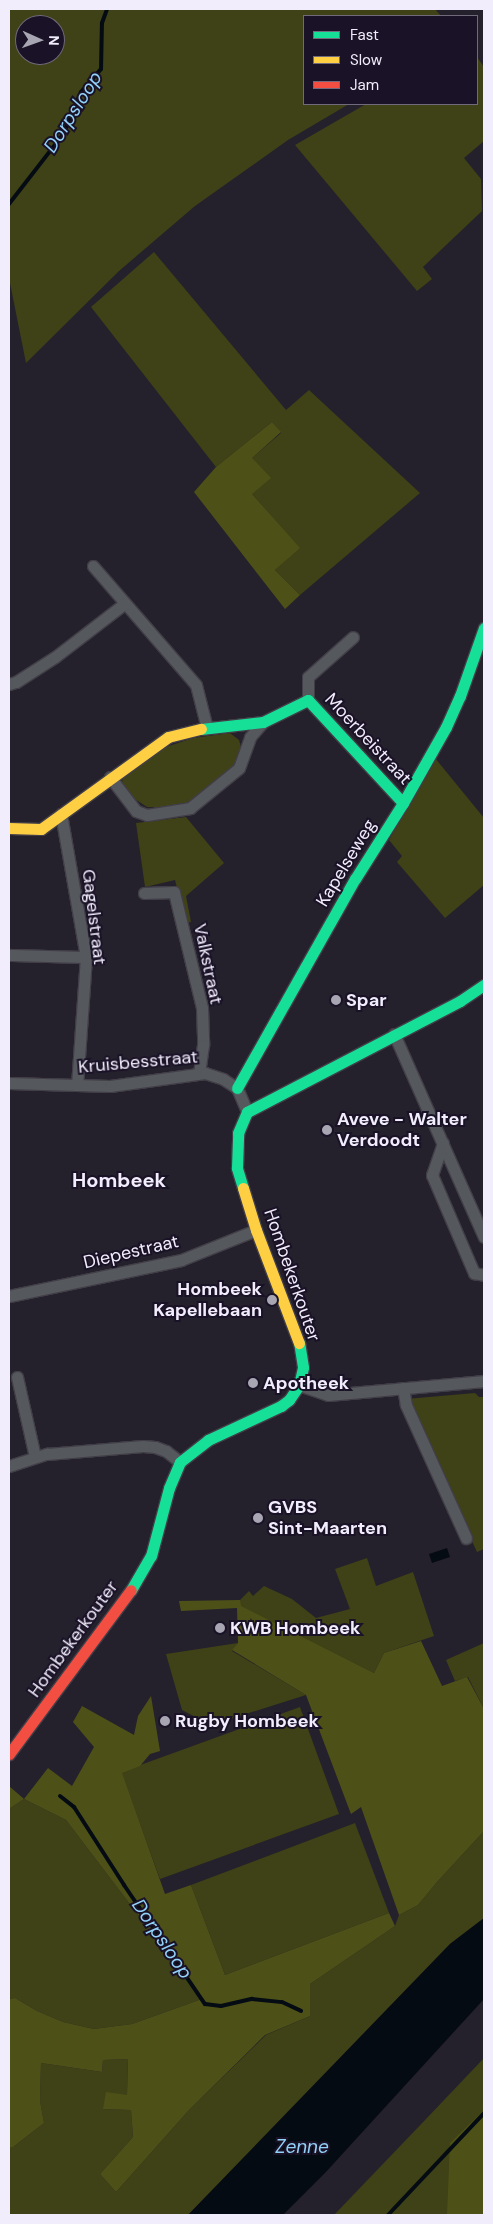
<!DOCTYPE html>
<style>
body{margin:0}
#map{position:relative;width:493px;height:2224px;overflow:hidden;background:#24212c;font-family:"DM Sans",sans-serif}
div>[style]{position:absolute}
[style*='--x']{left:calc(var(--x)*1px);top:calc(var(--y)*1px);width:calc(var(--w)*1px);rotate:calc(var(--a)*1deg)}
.green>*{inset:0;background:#3f4116}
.forest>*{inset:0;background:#4e5117}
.water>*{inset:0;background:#050b13}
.stream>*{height:4px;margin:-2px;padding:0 2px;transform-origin:2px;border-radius:2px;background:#050b13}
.roads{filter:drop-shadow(1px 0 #423e48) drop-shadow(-1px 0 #423e48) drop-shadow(0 1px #423e48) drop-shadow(0 -1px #423e48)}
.street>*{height:11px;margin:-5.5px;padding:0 5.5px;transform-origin:5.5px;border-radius:5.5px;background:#55585d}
.fast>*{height:11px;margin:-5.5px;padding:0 5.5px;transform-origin:5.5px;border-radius:5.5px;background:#16e098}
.slow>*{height:11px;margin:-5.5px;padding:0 5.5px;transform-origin:5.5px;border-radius:5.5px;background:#ffcf43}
.jam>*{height:11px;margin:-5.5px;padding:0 5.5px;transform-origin:5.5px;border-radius:5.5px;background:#f24e42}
.dots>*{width:14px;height:14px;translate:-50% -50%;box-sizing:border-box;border:2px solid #1a1227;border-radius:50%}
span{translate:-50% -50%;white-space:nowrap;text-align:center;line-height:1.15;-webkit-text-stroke:4px #1a1227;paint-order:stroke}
.street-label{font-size:18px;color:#f1edfc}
.poi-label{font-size:18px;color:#f1edfc;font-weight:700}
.left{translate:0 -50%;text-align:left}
.right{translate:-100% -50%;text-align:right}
.water-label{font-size:19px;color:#92d1f8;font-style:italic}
.quarter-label{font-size:20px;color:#f1edfc;font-weight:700}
.frame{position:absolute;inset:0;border:10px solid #f1edfc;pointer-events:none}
.legend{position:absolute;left:303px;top:15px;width:175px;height:90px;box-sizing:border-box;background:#1a1227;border:1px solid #706a7c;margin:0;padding:6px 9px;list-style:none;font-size:15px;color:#f1edfc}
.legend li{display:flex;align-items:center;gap:10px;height:25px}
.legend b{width:25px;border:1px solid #706a7c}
.north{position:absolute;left:15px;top:15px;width:50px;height:50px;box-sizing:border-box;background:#1a1227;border:1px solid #706a7c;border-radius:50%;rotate:92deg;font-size:14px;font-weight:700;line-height:20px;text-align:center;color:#f1edfc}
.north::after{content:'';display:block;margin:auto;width:18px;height:22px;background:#a9a6b3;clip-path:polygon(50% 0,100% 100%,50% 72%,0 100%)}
</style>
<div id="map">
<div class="green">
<i style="clip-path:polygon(evenodd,9px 9px,435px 9px,441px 16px,304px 16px,304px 104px,349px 104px,288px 140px,195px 206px,119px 271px,26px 363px,9px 278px,9px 9px,25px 25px,55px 25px,55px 55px,25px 55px,25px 25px)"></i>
<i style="clip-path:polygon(477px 57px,484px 67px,484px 141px,464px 158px,481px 179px,482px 211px,423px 267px,432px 279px,417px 291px,295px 145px,366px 104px,477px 104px)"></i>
<i style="clip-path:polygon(154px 252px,286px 410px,309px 390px,420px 493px,300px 595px,275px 570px,299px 548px,252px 494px,252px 458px,281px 433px,272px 422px,216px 467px,91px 307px)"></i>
<i style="clip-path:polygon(230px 733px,239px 740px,241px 747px,236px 765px,190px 804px,173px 808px,147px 807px,132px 797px,122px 784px,123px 775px,160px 749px,193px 738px)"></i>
<i style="clip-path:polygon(435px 758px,484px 818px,484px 885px,445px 918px,397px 862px,402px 856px,389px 840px)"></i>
<i style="clip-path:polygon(186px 817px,224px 863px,186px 896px,191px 922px,186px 923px,175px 880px,145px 887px,136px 823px)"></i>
<i style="clip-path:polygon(475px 1393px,479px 1397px,484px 1397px,484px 1549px,477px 1552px,406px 1399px)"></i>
<i style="clip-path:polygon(367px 1558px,376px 1586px,413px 1572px,434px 1636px,384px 1653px,374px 1673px,240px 1606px,240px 1600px,249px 1591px,253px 1596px,264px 1586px,292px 1599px,316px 1618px,350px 1609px,335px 1569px)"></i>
<i style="clip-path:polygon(238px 1643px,232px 1651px,306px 1695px,211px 1725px,182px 1710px,166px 1654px)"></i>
<i style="clip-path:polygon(484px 1643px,484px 1709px,468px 1677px,455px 1681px,446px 1660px)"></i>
<i style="clip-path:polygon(300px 1707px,339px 1814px,160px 1879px,121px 1772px)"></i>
<i style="clip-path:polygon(24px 1799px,66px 1820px,202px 1999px,132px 2024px,94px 2029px,63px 2022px,37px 2011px,15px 1998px,9px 1999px,9px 1809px)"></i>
<i style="clip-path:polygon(355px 1823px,389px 1913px,225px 1975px,191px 1885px)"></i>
<i style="clip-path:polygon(484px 1831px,484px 1918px,450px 1944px,188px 2215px,9px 2215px,9px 2147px,13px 2147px,44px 2123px,40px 2101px,41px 2063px,102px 2072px,103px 2060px,128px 2059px,127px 2095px,103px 2109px,131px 2110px,133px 2137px,100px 2174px,116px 2192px,189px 2110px,266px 2035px,310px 2016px,310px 1984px,395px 1926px,399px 1915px,418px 1905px,437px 1882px)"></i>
<i style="clip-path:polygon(484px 2058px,484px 2215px,334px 2215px,426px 2119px)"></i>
</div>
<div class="forest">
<i style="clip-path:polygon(272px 422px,281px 432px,252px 458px,271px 478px,252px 494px,300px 548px,275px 570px,300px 595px,285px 609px,194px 492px,216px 467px)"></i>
<i style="clip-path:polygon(240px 1600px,241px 1606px,374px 1673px,384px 1653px,421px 1641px,442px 1686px,467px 1677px,484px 1709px,484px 1831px,437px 1882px,418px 1905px,399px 1915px,361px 1807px,351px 1814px,306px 1695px,232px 1650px,238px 1643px,237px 1608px,181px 1611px,179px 1601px)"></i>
<i style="clip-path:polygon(151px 1696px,160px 1751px,150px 1754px,140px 1766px,122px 1773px,165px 1894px,191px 1885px,225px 1975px,389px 1913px,395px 1926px,310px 1984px,310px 2016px,265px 2035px,189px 2110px,116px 2192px,100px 2174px,133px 2137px,131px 2110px,103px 2109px,106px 2092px,127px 2095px,128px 2059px,103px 2060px,102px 2072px,41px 2063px,40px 2101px,44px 2123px,13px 2147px,9px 2147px,9px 1999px,15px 1998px,37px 2011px,63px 2022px,94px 2029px,132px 2024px,202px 1999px,66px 1820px,24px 1799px,9px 1809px,9px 1786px,24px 1799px,48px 1768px,72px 1786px,94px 1747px,73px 1722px,82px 1706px,134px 1735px,138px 1716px)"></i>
<i style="clip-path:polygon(484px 2110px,484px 2215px,447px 2215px,450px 2143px)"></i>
</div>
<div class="water">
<i style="clip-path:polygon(447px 1548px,450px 1557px,432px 1563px,429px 1554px)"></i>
<i style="clip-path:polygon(484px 1918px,484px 1999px,325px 2173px,283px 2215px,188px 2215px,450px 1944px)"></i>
</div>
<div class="stream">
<i style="--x:9;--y:204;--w:90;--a:-52.2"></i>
<i style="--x:64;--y:133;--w:44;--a:-67.5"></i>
<i style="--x:81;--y:92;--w:30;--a:-49"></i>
<i style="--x:101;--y:69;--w:46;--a:-88.8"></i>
<i style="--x:102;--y:23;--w:15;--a:-70"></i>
<i style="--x:60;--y:1796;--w:18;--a:38"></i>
<i style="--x:74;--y:1807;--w:93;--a:57.3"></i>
<i style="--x:124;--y:1885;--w:144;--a:55.8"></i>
<i style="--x:205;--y:2004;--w:16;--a:7"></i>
<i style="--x:221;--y:2006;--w:32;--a:-13"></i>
<i style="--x:252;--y:1999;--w:30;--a:6"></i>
<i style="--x:282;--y:2002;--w:21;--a:25"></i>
<i style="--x:388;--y:2215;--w:140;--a:-46.7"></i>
</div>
<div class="roads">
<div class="street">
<i style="--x:93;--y:566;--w:157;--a:49.1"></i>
<i style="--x:196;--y:685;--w:44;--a:75.7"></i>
<i style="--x:9;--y:684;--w:7;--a:-16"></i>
<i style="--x:16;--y:682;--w:46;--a:-32.7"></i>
<i style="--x:55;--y:657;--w:88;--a:-37.6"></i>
<i style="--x:308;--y:700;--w:23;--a:-90"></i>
<i style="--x:308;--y:677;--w:60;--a:-41.6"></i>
<i style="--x:110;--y:777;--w:43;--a:52.6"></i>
<i style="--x:136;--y:811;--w:12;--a:20"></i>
<i style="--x:147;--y:815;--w:44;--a:-9.2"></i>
<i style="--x:190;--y:808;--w:63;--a:-39.2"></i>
<i style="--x:239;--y:768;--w:33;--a:-70"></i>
<i style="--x:250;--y:737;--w:20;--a:-49"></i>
<i style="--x:61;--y:814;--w:145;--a:80.1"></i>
<i style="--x:86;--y:957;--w:128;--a:94"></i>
<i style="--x:144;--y:893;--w:30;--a:-2"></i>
<i style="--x:174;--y:892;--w:119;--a:76.4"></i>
<i style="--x:202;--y:1008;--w:37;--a:88"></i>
<i style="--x:203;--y:1045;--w:28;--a:98"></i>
<i style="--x:9;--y:955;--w:77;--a:1.5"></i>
<i style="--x:394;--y:1034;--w:222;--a:66.1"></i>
<i style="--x:9;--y:1083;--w:101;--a:1.7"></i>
<i style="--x:110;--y:1086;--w:96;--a:-7.8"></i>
<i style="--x:205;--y:1073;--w:19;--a:18"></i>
<i style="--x:223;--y:1079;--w:17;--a:33"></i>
<i style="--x:237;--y:1088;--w:26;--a:67"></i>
<i style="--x:443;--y:1143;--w:34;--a:109"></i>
<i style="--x:432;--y:1175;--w:107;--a:66.8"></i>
<i style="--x:474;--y:1273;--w:10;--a:11"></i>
<i style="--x:9;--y:1296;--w:176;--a:-11.8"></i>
<i style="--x:181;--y:1260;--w:81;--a:-21.8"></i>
<i style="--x:17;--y:1377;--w:82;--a:77.3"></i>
<i style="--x:299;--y:1385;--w:31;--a:19"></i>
<i style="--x:328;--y:1395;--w:157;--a:-5.1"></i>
<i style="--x:403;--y:1388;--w:17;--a:80"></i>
<i style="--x:406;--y:1405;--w:146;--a:65.7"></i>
<i style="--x:9;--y:1466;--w:40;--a:-18"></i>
<i style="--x:47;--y:1454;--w:96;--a:-4.8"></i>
<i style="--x:143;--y:1446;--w:12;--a:5"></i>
<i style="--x:155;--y:1447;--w:12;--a:20"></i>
<i style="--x:166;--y:1451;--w:18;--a:38"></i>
</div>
<div class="fast">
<i style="--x:201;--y:729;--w:62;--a:-6.4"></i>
<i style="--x:263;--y:722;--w:50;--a:-26.1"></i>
<i style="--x:308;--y:700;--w:140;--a:47.3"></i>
<i style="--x:237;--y:1088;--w:240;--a:-60.6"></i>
<i style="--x:355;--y:879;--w:90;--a:-57.7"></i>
<i style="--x:403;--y:803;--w:87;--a:-60.5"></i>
<i style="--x:446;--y:727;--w:34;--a:-66"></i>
<i style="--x:460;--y:696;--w:72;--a:-70.6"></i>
<i style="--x:243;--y:1188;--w:21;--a:-107"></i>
<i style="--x:237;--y:1168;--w:35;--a:-88"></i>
<i style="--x:238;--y:1133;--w:23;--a:-67"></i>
<i style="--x:247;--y:1112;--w:240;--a:-27.5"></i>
<i style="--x:460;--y:1001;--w:29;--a:-34"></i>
<i style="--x:131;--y:1590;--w:39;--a:-60"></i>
<i style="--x:151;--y:1556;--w:70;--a:-75.2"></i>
<i style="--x:169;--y:1488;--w:28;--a:-67"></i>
<i style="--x:180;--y:1462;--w:36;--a:-38"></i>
<i style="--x:208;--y:1440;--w:81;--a:-25"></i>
<i style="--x:281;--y:1406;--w:10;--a:-37"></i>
<i style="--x:289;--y:1400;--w:18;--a:-56"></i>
<i style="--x:299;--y:1385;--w:18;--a:-77"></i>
<i style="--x:303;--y:1367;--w:24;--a:-99"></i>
</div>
<div class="slow">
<i style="--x:9;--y:828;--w:32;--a:2"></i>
<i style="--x:41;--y:829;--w:157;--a:-35.9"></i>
<i style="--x:168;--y:737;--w:34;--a:-14"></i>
<i style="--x:243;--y:1188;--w:44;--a:72.8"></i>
<i style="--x:256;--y:1230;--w:121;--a:69.2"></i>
</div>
<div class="jam">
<i style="--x:9;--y:1754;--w:204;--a:-53.4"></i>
</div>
</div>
<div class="dots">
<i style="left:336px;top:1000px;background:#a9a6b3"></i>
<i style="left:327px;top:1130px;background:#a9a6b3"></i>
<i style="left:272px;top:1300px;background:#a9a6b3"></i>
<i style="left:253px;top:1383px;background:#a9a6b3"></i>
<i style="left:258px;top:1518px;background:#a9a6b3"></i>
<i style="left:220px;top:1628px;background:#a9a6b3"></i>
<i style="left:165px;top:1721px;background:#a9a6b3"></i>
</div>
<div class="street-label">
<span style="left:368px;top:739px;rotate:47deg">Moerbeistraat</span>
<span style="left:346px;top:863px;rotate:-59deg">Kapelseweg</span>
<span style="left:94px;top:917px;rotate:83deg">Gagelstraat</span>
<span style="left:208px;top:964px;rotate:78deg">Valkstraat</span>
<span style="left:138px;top:1062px;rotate:-5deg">Kruisbesstraat</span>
<span style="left:131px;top:1252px;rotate:-13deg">Diepestraat</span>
<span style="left:292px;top:1275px;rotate:71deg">Hombekerkouter</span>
<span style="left:73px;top:1639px;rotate:-54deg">Hombekerkouter</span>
</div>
<div class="poi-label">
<span class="left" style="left:346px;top:1000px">Spar</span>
<span class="left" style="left:337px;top:1130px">Aveve - Walter<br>Verdoodt</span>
<span class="right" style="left:262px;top:1300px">Hombeek<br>Kapellebaan</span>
<span class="left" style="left:263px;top:1383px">Apotheek</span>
<span class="left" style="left:268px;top:1518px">GVBS<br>Sint-Maarten</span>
<span class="left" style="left:230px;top:1628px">KWB Hombeek</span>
<span class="left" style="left:175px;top:1721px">Rugby Hombeek</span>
</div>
<div class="water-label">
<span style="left:73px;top:112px;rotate:-58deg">Dorpsloop</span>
<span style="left:162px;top:1939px;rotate:56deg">Dorpsloop</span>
<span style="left:302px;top:2147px">Zenne</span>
</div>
<div class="quarter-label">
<span style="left:119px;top:1180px">Hombeek</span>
</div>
<div class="frame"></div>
<ul class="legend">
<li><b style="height:6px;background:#16e098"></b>Fast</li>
<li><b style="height:6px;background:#ffcf43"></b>Slow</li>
<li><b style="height:6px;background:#f24e42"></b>Jam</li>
</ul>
<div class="north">N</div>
</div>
